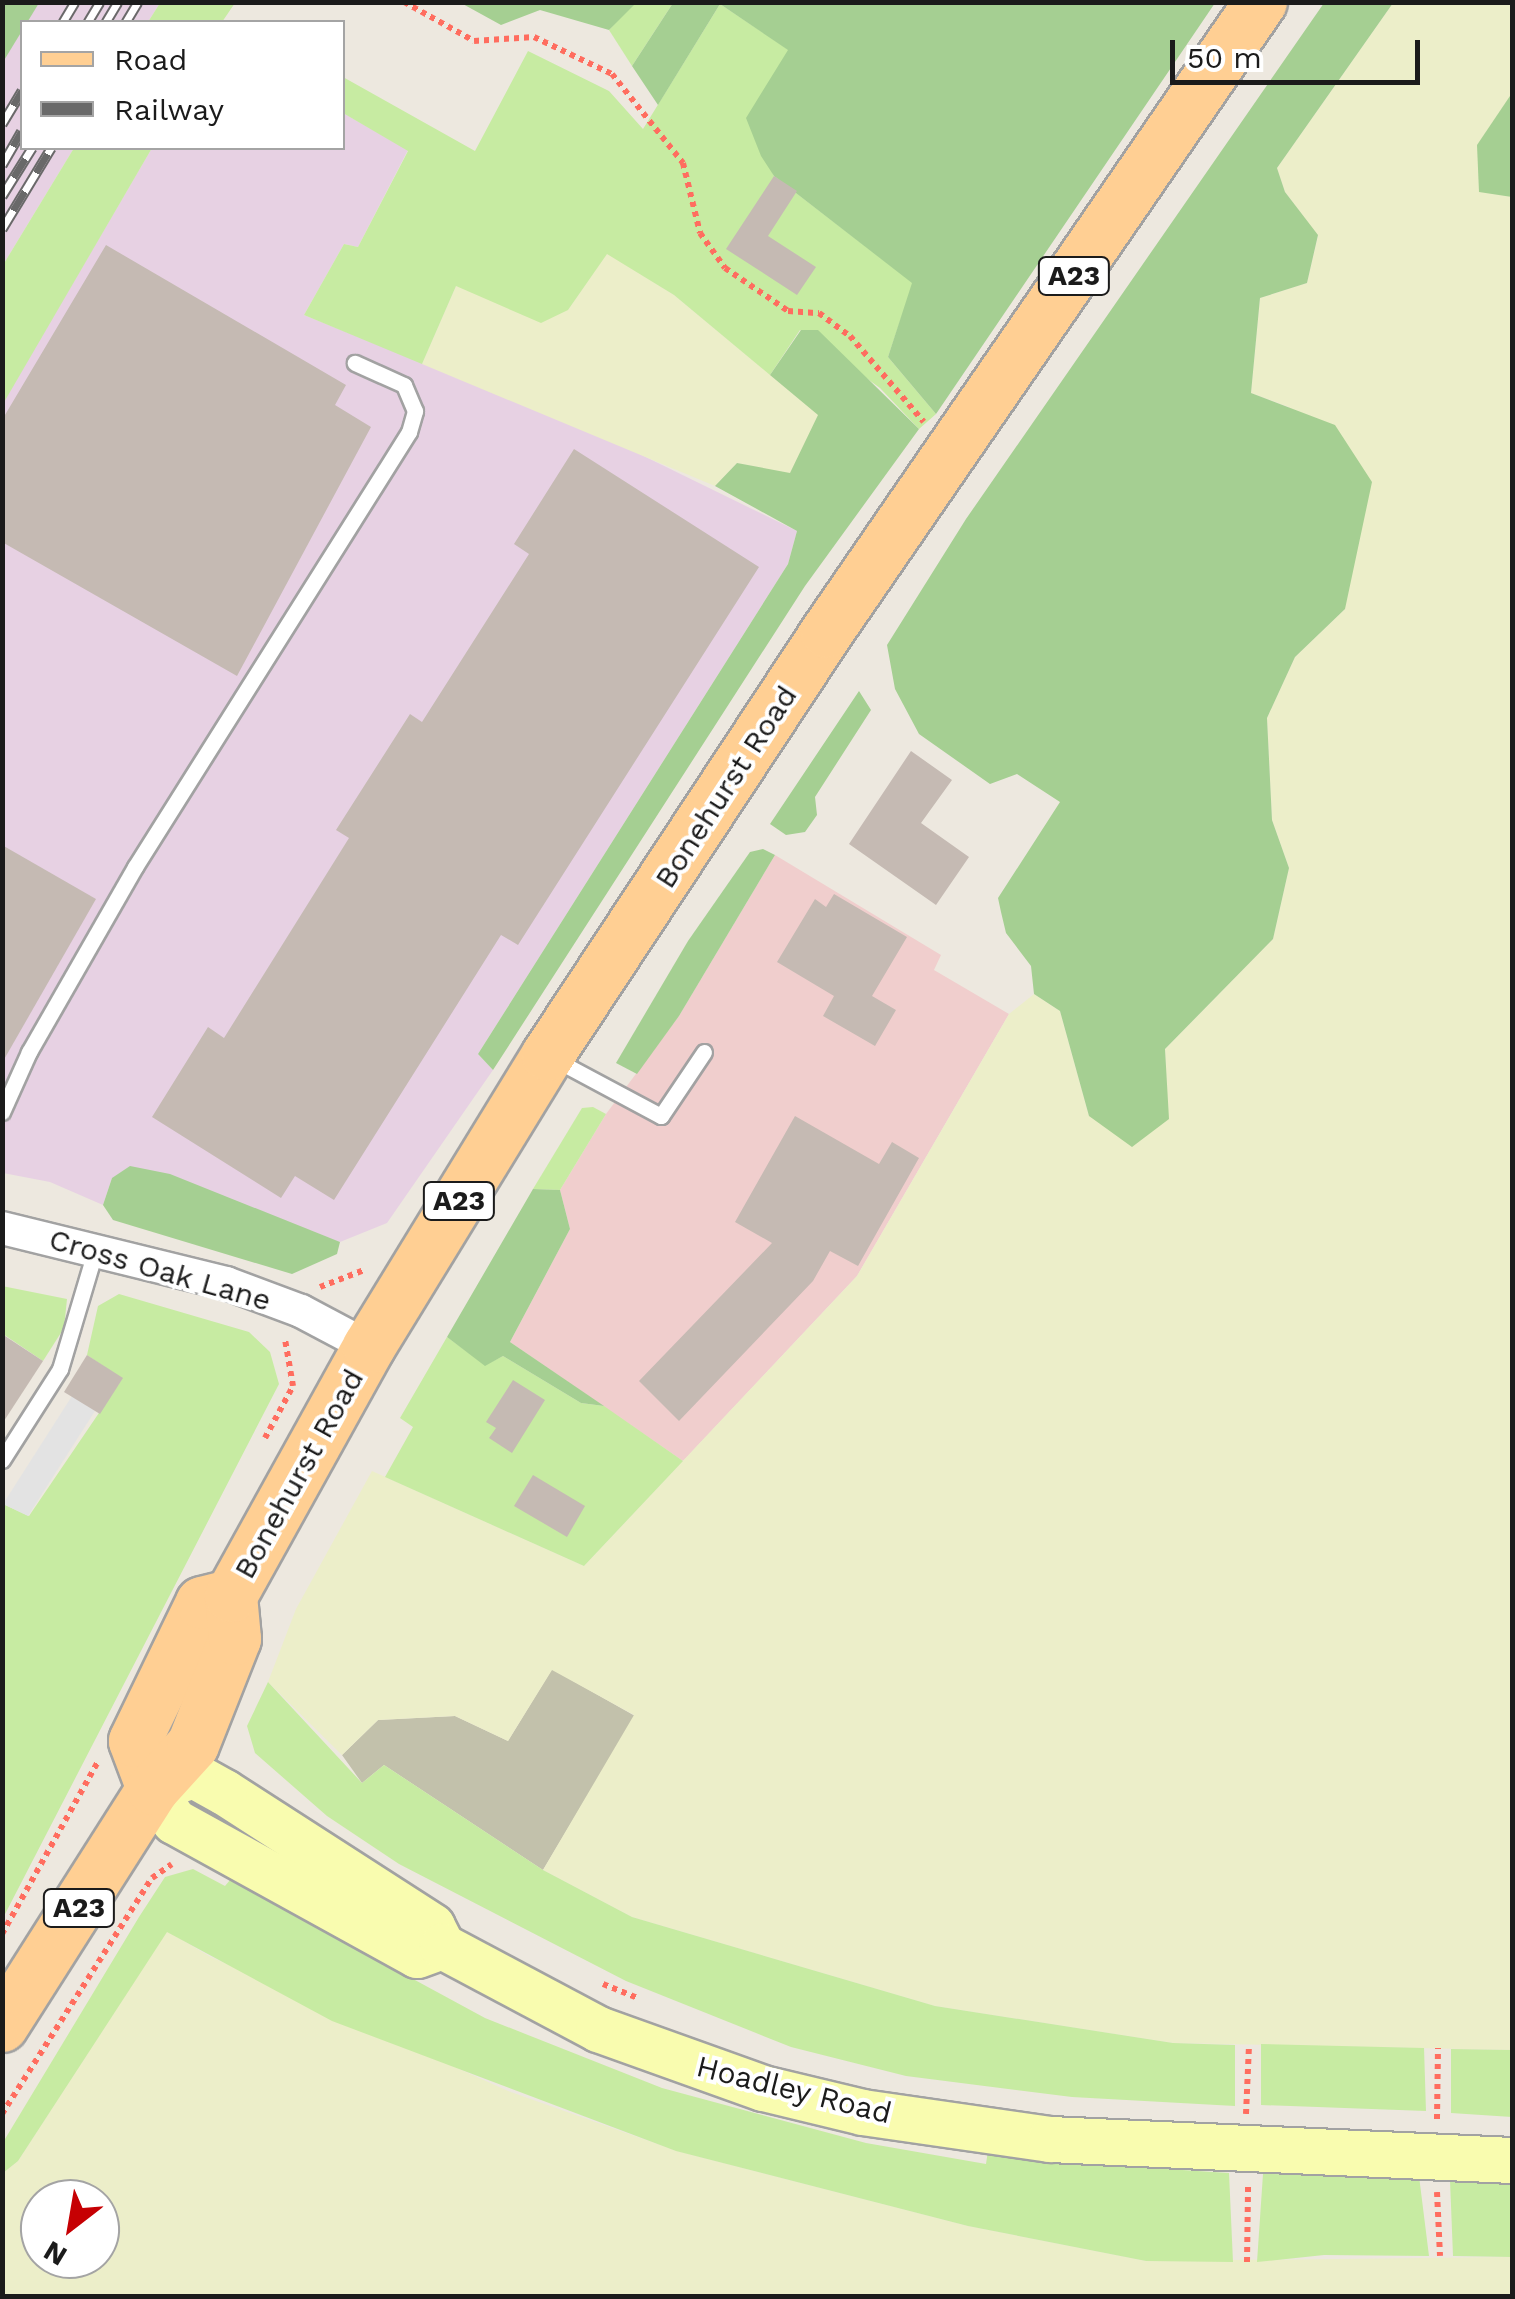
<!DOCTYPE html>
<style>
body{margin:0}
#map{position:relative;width:1515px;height:2299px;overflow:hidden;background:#ede8df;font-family:"Work Sans",sans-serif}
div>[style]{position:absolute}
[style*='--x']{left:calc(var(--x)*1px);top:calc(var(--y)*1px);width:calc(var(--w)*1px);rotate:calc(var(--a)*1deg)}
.commercial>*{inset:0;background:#f0cecd}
.industrial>*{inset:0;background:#e7d1e3}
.construction>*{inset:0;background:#c2c1ab}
.farmland>*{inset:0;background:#eceec9}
.grass>*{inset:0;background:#c7eba2}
.forest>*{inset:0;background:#a5cf92}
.parking>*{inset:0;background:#e3e3e3}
.building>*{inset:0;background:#c5bab3}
.path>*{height:6px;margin-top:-3px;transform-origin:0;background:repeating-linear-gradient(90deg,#ff6d5f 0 5px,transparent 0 10px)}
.roads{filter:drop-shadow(2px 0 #a2a2a2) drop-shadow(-2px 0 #a2a2a2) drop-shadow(0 2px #a2a2a2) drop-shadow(0 -2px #a2a2a2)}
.lane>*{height:15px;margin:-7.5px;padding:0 7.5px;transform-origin:7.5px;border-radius:7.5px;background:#fff}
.street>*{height:32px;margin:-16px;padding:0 16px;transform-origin:16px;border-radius:16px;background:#fff}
.secondary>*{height:45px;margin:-22.5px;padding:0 22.5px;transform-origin:22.5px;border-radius:22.5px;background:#f9fcaf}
.primary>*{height:52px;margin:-26px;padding:0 26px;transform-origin:26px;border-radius:26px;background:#ffcf93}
.rail>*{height:11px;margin-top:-5.5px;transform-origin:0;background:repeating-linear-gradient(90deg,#fff 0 22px,#696969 0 44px);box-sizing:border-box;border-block:2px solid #696969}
span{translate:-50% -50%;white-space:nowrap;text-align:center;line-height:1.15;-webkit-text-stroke:8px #fff;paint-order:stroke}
.shield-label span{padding:2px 8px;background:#fff;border:2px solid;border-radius:8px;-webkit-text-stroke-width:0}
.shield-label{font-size:28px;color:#1b1b1b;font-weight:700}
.street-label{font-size:30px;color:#1b1b1b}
.frame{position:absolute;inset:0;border:5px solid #1b1b1b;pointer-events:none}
.legend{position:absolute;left:20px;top:20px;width:325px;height:130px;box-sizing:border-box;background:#fff;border:2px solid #a4a4a4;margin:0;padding:12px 18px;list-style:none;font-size:30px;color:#1b1b1b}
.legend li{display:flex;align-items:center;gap:20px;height:50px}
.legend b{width:50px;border:2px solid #a4a4a4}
.north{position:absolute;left:20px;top:2179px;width:100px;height:100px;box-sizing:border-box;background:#fff;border:2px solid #a4a4a4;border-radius:50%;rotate:211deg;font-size:28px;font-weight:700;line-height:40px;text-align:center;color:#1b1b1b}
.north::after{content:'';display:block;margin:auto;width:35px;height:45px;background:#c60003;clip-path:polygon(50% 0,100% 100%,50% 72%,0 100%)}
.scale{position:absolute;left:1170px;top:40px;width:250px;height:45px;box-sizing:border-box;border:5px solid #1b1b1b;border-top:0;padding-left:12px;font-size:30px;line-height:35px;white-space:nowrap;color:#1b1b1b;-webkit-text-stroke:8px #fff;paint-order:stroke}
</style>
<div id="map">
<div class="commercial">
<i style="clip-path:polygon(775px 855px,941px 955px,934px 970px,1009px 1014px,857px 1276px,683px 1461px,510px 1342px,570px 1229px,560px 1190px,606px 1114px,679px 1016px)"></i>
</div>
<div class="industrial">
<i style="clip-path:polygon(39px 3px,160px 3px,148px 22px,26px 22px)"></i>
<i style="clip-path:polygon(22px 29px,22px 148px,74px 148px,3px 265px,2px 62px)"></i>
<i style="clip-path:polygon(343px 113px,408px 150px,358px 247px,344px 244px,304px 315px,609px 439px,797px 531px,788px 564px,478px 1054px,493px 1070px,387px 1223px,340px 1242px,112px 1178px,103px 1205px,50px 1182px,3px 1173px,2px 404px,152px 148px,342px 148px)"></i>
</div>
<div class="construction">
<i style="clip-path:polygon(552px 1669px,635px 1716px,543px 1870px,384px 1765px,362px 1783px,342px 1755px,378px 1720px,455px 1716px,508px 1741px)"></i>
</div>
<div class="farmland">
<i style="clip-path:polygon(1393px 3px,1512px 3px,1512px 2050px,1173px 2043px,935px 2006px,632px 1917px,543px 1870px,634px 1715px,552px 1670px,508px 1741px,455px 1716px,378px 1720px,342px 1755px,268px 1682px,296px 1609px,372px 1471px,584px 1566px,857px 1276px,1009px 1014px,1034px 994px,1060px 1011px,1089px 1116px,1168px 1119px,1165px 1049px,1273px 939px,1289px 868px,1272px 820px,1267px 718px,1295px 657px,1345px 609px,1289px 407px,1251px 393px,1260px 298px,1307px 283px,1318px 236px,1285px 192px,1277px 168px)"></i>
<i style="clip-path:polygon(607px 253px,674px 295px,819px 415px,790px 474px,737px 463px,715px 486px,422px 364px,456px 286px,568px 310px)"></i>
<i style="clip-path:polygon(evenodd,167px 1931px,209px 1956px,508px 2091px,677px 2151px,968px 2226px,1146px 2261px,1512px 2257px,1512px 2296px,3px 2296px,3px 2173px,18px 2161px,167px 1931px,40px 2199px,100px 2199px,100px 2259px,40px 2259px,40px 2199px)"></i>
</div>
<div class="grass">
<i style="clip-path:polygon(160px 3px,160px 2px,235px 3px,222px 22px,148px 22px)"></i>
<i style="clip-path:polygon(633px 3px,673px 3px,632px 66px,609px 30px)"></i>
<i style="clip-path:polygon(720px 4px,789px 50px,747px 118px,774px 176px,913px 283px,888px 357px,936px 414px,919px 429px,880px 388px,800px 330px,770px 375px,674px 295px,607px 254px,568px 310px,541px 323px,456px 286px,422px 364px,304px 315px,344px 244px,358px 247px,408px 151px,343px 113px,343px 77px,475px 151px,528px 51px,609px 91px,643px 129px)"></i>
<i style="clip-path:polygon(74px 148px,152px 148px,3px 404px,3px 265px)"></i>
<i style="clip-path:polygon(593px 1107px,606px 1114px,560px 1190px,533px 1189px,582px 1108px)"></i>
<i style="clip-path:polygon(2px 1286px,67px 1299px,64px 1328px,43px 1361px,3px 1334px)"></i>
<i style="clip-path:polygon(119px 1294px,249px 1332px,270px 1352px,279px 1384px,3px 1918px,3px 1504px,29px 1516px,122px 1379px,87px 1355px,98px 1306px)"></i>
<i style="clip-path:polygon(447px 1337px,485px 1365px,503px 1356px,581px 1403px,604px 1406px,683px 1461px,584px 1566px,385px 1477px,413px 1427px,400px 1418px)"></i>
<i style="clip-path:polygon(268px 1682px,362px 1783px,384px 1765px,543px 1870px,632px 1917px,935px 2006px,1173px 2043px,1235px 2045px,1235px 2106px,1072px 2097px,906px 2076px,791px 2047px,626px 1981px,399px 1864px,327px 1816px,255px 1753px,247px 1726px)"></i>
<i style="clip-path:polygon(193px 1869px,225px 1886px,230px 1880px,247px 1889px,485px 2018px,662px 2088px,866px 2143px,986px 2164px,990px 2137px,1027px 2160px,1229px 2173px,1233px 2262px,1146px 2261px,968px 2226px,676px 2151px,332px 2021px,167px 1932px,18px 2161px,3px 2173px,2px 2144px,139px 1917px,165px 1877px)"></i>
<i style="clip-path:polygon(1261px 2044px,1424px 2048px,1426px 2111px,1261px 2105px)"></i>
<i style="clip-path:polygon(1451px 2049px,1512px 2050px,1512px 2117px,1451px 2113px)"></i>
<i style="clip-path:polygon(1263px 2174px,1419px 2176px,1429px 2256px,1324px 2255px,1257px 2262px)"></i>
<i style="clip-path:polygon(1450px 2180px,1512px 2184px,1512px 2257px,1453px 2256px)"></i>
</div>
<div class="forest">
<i style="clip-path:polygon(3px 2px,39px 3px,3px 62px,2px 3px)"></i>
<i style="clip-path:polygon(461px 3px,633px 2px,634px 5px,609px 30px,540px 10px,501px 25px)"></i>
<i style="clip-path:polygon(673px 3px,1215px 3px,936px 414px,888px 357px,912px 283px,774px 176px,761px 156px,746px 118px,788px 50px,720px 4px,658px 105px,632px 66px)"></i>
<i style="clip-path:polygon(1324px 3px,1393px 3px,1277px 168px,1285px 192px,1318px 235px,1307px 283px,1260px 298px,1251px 393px,1335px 425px,1372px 482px,1345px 609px,1295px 657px,1267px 718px,1272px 820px,1289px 868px,1273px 939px,1165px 1049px,1169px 1119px,1132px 1147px,1089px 1116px,1060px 1011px,1034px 994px,1031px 966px,1006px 933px,1001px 912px,998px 898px,1060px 802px,1017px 774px,990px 784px,919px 734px,895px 689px,887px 645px,966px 519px)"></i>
<i style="clip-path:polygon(1512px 93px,1512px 197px,1479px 192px,1477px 145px)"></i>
<i style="clip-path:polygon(801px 330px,818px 330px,919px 429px,805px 586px,493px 1070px,478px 1054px,788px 564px,797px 531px,715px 486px,737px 463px,790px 473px,818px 415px,770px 375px)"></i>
<i style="clip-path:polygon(859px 691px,871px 710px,815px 797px,817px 815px,805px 832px,786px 835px,770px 824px)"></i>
<i style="clip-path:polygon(763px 849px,775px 855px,679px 1016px,637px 1074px,616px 1063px,688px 941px,750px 852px)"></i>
<i style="clip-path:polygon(130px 1166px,170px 1174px,340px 1242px,337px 1254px,292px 1274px,113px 1220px,103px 1205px,112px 1178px)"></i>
<i style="clip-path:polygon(533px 1189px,560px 1190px,570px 1229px,510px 1342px,604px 1406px,581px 1403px,503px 1356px,485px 1366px,447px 1337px)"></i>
</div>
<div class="parking">
<i style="clip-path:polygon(72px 1396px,95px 1411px,28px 1516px,3px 1504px)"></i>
</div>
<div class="building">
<i style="clip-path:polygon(774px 176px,797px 191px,768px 236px,816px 267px,797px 295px,726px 249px)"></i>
<i style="clip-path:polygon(106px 245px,346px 385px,335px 405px,371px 427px,237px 676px,2px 542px,2px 420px)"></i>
<i style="clip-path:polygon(574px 449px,759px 567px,518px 945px,501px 935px,334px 1200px,295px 1176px,281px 1198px,152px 1117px,208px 1027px,224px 1038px,349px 838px,336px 830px,410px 714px,422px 722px,529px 554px,514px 544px)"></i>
<i style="clip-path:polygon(911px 751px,952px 780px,921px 823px,969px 857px,936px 905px,849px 844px)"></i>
<i style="clip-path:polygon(2px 845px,96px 899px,2px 1063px)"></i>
<i style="clip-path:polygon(834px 894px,907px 937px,872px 996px,896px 1010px,875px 1046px,823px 1016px,834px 996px,777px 962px,815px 899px,826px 907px)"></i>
<i style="clip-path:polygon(795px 1116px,879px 1164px,892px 1142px,919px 1158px,858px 1266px,830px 1251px,813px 1281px,679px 1421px,639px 1381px,772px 1243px,735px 1222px)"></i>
<i style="clip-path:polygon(2px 1334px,43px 1361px,2px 1424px)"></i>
<i style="clip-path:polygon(87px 1355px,123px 1378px,100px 1414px,64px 1392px)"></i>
<i style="clip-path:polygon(513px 1380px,545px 1400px,512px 1453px,489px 1438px,496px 1428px,486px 1422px)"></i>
<i style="clip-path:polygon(533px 1475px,585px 1506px,567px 1537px,514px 1506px)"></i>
</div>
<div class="path">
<i style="--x:404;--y:2;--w:80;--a:29.1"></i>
<i style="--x:474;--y:41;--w:60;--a:-3.8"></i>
<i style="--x:534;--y:37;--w:86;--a:25.4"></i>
<i style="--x:612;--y:74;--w:114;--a:51.4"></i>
<i style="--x:683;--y:163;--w:72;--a:76.3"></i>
<i style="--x:700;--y:233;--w:43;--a:54.5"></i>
<i style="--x:725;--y:268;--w:76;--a:34.3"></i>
<i style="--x:788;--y:311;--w:31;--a:4"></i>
<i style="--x:819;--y:313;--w:39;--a:37"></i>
<i style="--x:850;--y:336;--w:113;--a:49.3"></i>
<i style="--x:320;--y:1287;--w:47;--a:-21.1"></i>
<i style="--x:265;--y:1438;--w:59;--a:-61.7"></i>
<i style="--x:293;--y:1386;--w:48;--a:-99.7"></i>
<i style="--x:2;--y:1934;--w:199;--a:-60.9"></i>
<i style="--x:603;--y:1984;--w:38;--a:22"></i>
<i style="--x:2;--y:2114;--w:280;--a:-57.6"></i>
<i style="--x:152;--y:1878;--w:24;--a:-35"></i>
<i style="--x:1246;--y:2114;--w:69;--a:-87.5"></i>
<i style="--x:1437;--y:2119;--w:71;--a:-89.2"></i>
<i style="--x:1437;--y:2192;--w:64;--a:87.3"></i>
<i style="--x:1247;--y:2262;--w:76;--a:-89.2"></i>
</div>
<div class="roads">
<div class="lane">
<i style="--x:556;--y:1060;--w:119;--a:28.1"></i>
<i style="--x:661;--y:1116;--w:77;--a:-56.1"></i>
<i style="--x:2;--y:1112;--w:66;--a:-65.8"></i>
<i style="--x:29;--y:1052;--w:213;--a:-60.2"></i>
<i style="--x:135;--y:867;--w:514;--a:-57.79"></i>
<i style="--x:409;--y:432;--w:22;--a:-74"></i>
<i style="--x:415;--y:411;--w:28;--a:-113"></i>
<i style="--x:404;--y:385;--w:54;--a:-155.8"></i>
<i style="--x:2;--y:1460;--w:108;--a:-57.5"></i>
<i style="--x:60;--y:1369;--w:126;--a:-73.4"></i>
</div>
<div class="street">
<i style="--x:2;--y:1228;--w:231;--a:13.8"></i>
<i style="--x:226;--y:1283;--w:80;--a:20.5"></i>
<i style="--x:301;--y:1311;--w:77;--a:27.9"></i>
</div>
<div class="secondary">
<i style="--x:442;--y:1946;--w:22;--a:-117"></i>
<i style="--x:432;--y:1926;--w:247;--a:-147.2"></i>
<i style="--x:224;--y:1792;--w:35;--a:-151"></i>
<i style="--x:193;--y:1775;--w:42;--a:160.7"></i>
<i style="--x:153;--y:1789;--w:38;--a:57"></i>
<i style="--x:174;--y:1821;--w:277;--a:28.9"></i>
<i style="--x:417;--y:1955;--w:27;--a:-20"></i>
<i style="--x:442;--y:1946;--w:177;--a:28"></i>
<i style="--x:598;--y:2029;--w:175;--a:19.7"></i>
<i style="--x:763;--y:2088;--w:102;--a:13.6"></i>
<i style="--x:862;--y:2112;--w:190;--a:8.2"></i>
<i style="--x:1050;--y:2139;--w:462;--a:2.6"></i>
</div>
<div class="primary">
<i style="--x:153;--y:1789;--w:51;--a:-110.6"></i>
<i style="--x:135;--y:1741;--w:153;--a:-64.1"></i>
<i style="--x:202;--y:1603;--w:30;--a:-14"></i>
<i style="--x:2;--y:2026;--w:281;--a:-57.5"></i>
<i style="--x:153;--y:1789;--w:59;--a:-47.7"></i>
<i style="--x:193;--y:1745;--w:114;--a:-68.4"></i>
<i style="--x:235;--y:1639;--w:43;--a:-95.3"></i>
<i style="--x:231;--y:1596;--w:285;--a:-61"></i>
<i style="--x:369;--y:1347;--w:342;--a:-58.5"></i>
<i style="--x:548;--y:1055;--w:507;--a:-56.59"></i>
<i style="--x:827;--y:632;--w:765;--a:-55.44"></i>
</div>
</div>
<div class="rail">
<i style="--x:63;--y:22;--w:23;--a:-59"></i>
<i style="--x:88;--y:22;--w:23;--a:-59"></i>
<i style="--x:106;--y:22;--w:23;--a:-59"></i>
<i style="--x:126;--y:22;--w:23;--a:-59"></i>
<i style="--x:2;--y:124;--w:39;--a:-59"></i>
<i style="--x:2;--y:165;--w:39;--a:-60"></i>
<i style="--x:2;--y:196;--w:57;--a:-58"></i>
<i style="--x:2;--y:229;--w:95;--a:-58.8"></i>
</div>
<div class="shield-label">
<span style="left:1074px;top:276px">A23</span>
<span style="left:459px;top:1201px">A23</span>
<span style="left:79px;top:1908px">A23</span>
</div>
<div class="street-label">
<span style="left:726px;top:787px;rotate:-57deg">Bonehurst Road</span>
<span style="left:160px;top:1270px;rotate:16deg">Cross Oak Lane</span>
<span style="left:299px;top:1474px;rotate:-61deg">Bonehurst Road</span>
<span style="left:794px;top:2090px;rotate:14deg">Hoadley Road</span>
</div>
<div class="frame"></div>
<ul class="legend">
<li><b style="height:12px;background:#ffcf93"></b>Road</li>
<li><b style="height:12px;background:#696969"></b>Railway</li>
</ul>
<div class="north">N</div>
<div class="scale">50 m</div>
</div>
